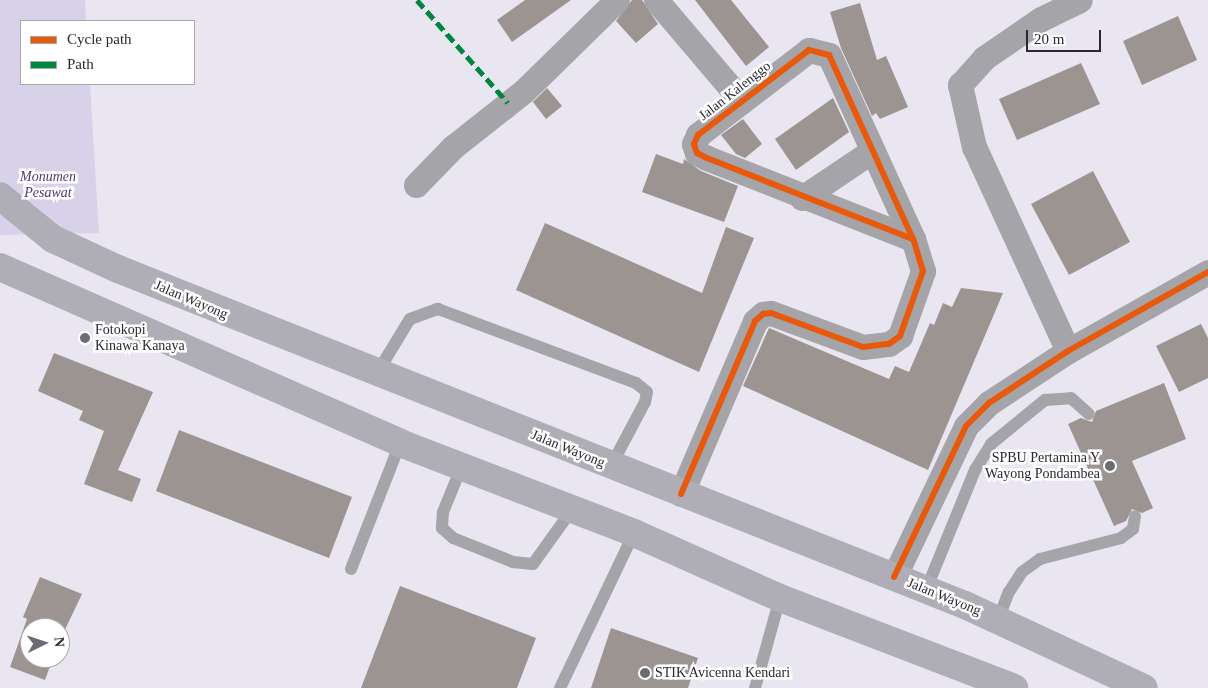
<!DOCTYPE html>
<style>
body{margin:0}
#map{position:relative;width:1208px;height:688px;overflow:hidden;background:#e9e6f1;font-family:"Times New Roman",serif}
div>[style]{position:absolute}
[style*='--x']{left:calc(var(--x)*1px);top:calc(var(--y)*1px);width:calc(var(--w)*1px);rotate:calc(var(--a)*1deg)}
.green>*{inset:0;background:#d7d2e9}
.building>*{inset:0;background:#9b9491}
.service>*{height:12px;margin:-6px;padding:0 6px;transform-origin:6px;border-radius:6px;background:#a5a5a9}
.minor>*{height:25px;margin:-12.5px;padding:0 12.5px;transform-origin:12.5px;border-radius:12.5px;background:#a5a5a9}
.secondary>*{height:28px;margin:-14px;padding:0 14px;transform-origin:14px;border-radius:14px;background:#afadb5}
.quiet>*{height:5px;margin-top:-2.5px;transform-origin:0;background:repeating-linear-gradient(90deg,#00873e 0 10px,transparent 0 15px)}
.cycleway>*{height:6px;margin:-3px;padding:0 3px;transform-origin:3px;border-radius:3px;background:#e8590c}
.dots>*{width:14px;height:14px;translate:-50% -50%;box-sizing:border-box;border:2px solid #fff;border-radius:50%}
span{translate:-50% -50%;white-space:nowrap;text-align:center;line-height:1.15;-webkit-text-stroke:5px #fff;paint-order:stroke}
.street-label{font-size:14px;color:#29282f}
.park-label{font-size:14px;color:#4c3974;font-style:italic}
.poi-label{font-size:14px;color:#29282f}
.left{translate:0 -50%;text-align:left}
.right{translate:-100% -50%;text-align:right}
.legend{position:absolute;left:20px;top:20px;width:175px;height:65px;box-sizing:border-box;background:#fff;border:1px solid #a9a9ac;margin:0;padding:6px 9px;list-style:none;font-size:15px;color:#29282f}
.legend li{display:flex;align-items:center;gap:10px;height:25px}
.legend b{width:25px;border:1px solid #a9a9ac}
.north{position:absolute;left:20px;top:618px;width:50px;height:50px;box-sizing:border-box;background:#fff;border:1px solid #a9a9ac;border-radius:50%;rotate:86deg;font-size:14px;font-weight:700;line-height:20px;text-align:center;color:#29282f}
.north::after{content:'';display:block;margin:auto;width:18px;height:22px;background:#6c6a73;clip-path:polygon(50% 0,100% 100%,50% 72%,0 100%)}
.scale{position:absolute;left:1026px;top:30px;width:75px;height:22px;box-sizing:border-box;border:2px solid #29282f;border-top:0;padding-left:6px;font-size:15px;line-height:18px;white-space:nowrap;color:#29282f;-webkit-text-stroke:4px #fff;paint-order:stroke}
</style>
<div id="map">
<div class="green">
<i style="clip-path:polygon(0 0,85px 0,86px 21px,21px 21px,21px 84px,90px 84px,99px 233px,0 235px)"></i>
</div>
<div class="building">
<i style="clip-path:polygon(525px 0,571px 0,512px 42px,497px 20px)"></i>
<i style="clip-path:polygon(632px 0,642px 0,658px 24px,636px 43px,616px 21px)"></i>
<i style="clip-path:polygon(695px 0,731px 0,769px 47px,746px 66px)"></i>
<i style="clip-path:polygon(860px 3px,877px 60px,886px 56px,908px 107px,880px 119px,876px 113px,872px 116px,841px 48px,830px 12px)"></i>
<i style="clip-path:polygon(1178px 16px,1197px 60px,1142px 85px,1123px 41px)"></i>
<i style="clip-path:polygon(1081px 63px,1100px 104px,1017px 140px,999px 99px)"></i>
<i style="clip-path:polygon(547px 88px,562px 106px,546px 119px,533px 102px)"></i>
<i style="clip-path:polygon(833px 98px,849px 132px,796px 170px,775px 139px)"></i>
<i style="clip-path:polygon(743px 119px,762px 144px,745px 158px,736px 154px,721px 135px)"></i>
<i style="clip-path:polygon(656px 154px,683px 164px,684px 159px,701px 171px,738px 186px,724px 222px,642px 192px)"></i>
<i style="clip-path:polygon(1093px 171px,1130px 242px,1069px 275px,1031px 204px)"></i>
<i style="clip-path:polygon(545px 223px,702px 293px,726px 227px,754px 238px,699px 372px,516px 290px)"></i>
<i style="clip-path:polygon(961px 288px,1003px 293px,928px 470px,743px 386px,769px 328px,889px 379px,895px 366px,909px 372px,930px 323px,934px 325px,943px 303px,952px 307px)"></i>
<i style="clip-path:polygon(1201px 324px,1208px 338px,1208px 378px,1179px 392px,1156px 346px)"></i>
<i style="clip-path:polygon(54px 353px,153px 392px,118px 470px,141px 479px,132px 502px,84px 484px,104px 431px,79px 420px,83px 411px,38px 391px)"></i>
<i style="clip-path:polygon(1164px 383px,1186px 439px,1132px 461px,1153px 508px,1142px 513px,1132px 509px,1126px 521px,1114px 526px,1068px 424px,1081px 418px,1092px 422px,1096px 411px)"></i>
<i style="clip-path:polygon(179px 430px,352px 497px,329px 558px,156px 491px)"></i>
<i style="clip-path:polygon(40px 577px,82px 594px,60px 640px,60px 628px,30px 628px,30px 658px,53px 658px,45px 680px,10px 667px,27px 619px,23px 617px)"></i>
<i style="clip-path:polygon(400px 586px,536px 638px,517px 688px,361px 688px)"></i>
<i style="clip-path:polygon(611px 628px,698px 658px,688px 688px,591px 688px)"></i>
</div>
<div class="service">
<i style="--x:377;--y:373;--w:63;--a:-58.6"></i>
<i style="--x:410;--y:319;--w:30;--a:-20"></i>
<i style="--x:438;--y:309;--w:211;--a:20.5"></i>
<i style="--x:636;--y:383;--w:14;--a:39"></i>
<i style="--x:647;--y:392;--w:10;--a:101"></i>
<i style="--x:645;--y:402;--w:72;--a:118"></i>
<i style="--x:461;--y:468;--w:48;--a:112.2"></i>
<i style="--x:443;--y:512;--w:16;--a:94"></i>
<i style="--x:442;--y:528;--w:15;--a:42"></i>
<i style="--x:453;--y:538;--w:65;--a:21.8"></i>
<i style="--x:513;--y:562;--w:20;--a:6"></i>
<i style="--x:533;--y:564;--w:65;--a:-54.4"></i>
<i style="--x:351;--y:569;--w:135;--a:-68.7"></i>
<i style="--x:926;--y:590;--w:130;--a:-67.8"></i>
<i style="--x:975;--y:470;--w:31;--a:-58"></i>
<i style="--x:991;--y:444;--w:70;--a:-39.2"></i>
<i style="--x:1045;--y:400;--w:26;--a:-4"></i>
<i style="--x:1071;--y:398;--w:24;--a:42"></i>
<i style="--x:998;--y:620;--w:30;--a:-69"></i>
<i style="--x:1009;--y:592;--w:24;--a:-57"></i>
<i style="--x:1022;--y:572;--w:22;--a:-36"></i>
<i style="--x:1040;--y:559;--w:84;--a:-14.5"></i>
<i style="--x:1121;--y:538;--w:15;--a:-37"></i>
<i style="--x:1133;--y:529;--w:13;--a:-81"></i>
<i style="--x:560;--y:688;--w:172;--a:-64.5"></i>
<i style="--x:755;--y:688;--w:93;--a:-74.5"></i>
</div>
<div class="minor">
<i style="--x:656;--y:0;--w:133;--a:49.6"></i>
<i style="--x:416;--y:185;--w:53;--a:-45.8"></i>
<i style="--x:453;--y:147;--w:90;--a:-38.3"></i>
<i style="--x:524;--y:91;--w:130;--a:-44.4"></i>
<i style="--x:802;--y:198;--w:84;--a:-33.9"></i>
<i style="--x:1068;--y:351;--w:225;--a:-114.7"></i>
<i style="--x:974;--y:147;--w:64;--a:-102.7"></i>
<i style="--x:960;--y:85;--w:36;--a:-48"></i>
<i style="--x:984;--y:58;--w:69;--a:-34.4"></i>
<i style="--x:1041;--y:19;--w:43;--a:-26"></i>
<i style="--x:681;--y:494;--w:188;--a:-66.8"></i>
<i style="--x:755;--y:321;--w:11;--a:-41"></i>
<i style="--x:763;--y:314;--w:8;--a:-7"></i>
<i style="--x:771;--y:313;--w:98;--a:20.3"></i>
<i style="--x:863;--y:347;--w:26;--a:-7"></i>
<i style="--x:889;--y:344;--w:14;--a:-36"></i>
<i style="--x:900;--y:336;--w:69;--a:-70.5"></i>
<i style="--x:923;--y:271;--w:34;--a:-107"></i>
<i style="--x:913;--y:239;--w:202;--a:-114.5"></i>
<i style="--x:829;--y:55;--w:21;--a:-166"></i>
<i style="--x:809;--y:50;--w:140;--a:142.6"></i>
<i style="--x:698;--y:135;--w:10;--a:114"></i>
<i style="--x:694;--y:144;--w:9;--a:72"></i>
<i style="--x:697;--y:153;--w:11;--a:27"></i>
<i style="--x:707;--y:158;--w:221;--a:21.5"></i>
<i style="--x:894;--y:577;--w:167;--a:-64.5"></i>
<i style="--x:966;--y:426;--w:33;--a:-45"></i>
<i style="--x:989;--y:403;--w:95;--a:-33.4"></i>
<i style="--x:1068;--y:351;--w:161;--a:-29.4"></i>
</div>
<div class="secondary">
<i style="--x:0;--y:196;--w:68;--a:39.1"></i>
<i style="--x:53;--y:239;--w:72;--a:24.8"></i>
<i style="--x:118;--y:269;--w:911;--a:21.64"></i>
<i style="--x:965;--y:605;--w:197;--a:24.9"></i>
<i style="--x:0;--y:267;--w:437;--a:23.7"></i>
<i style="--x:400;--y:443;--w:251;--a:21"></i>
<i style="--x:634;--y:533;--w:160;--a:24"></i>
<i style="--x:780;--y:598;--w:251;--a:21"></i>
</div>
<div class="quiet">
<i style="--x:417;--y:0;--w:137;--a:48.5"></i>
</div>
<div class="cycleway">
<i style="--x:681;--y:494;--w:188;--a:-66.8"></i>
<i style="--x:755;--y:321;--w:11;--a:-41"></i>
<i style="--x:763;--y:314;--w:8;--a:-7"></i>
<i style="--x:771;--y:313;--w:98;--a:20.3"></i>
<i style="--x:863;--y:347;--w:26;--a:-7"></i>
<i style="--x:889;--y:344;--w:14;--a:-36"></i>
<i style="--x:900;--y:336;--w:69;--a:-70.5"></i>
<i style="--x:923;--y:271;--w:34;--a:-107"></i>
<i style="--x:913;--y:239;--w:202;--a:-114.5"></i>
<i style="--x:829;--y:55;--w:21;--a:-166"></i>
<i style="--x:809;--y:50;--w:140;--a:142.6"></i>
<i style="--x:698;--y:135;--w:10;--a:114"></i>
<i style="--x:694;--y:144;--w:9;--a:72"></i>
<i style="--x:697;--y:153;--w:11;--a:27"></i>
<i style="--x:707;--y:158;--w:221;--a:21.5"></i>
<i style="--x:894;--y:577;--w:167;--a:-64.5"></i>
<i style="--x:966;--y:426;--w:33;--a:-45"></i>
<i style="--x:989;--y:403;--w:95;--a:-33.4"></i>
<i style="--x:1068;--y:351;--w:161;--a:-29.4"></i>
</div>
<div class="dots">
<i style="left:85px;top:338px;background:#6c6a73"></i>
<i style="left:1110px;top:466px;background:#6c6a73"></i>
<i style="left:645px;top:673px;background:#6c6a73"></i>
</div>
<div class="street-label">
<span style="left:735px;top:91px;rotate:-38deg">Jalan Kalenggo</span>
<span style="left:191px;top:300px;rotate:23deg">Jalan Wayong</span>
<span style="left:568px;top:449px;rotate:22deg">Jalan Wayong</span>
<span style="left:944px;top:597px;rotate:22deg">Jalan Wayong</span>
</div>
<div class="park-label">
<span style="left:48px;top:185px">Monumen<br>Pesawat</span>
</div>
<div class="poi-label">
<span class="left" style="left:95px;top:338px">Fotokopi<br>Kinawa Kanaya</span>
<span class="right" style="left:1100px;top:466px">SPBU Pertamina Y<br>Wayong Pondambea</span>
<span class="left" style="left:655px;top:673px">STIK Avicenna Kendari</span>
</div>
<ul class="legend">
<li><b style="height:6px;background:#e8590c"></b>Cycle path</li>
<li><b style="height:6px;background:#00873e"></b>Path</li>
</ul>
<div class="north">N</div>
<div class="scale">20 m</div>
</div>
